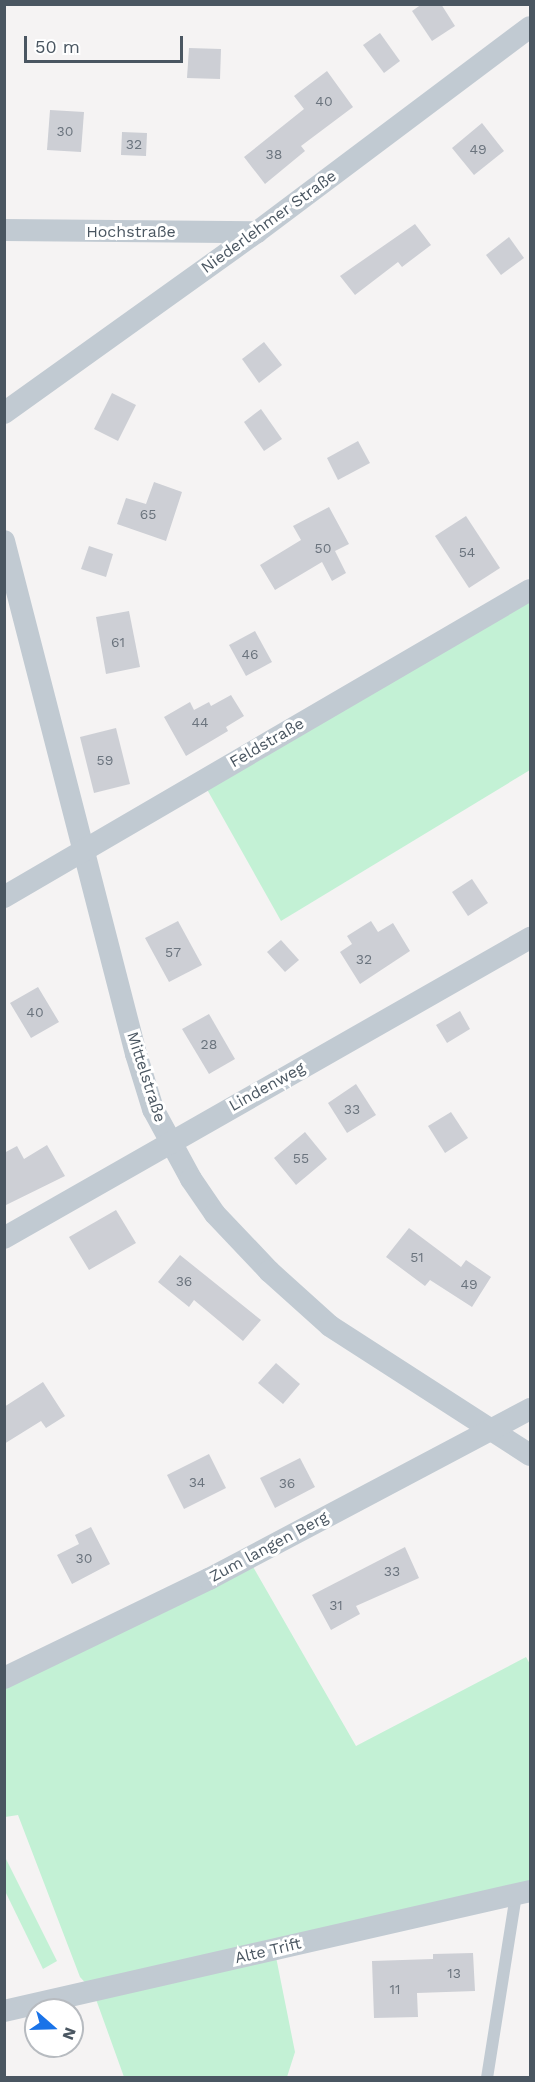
<!DOCTYPE html>
<meta charset="utf-8">
<style>
body{margin:0}
#map{position:relative;width:535px;height:2082px;overflow:hidden;background:#f5f3f3;font-family:"Work Sans",sans-serif}
div>[style]{position:absolute}
[style*='--x']{left:calc(var(--x)*1px);top:calc(var(--y)*1px);width:calc(var(--w)*1px);rotate:calc(var(--a)*1deg)}
.green>*{inset:0;background:#c3f1d5}
.building>*{inset:0;background:#cdcfd5}
.lane>*{height:12px;margin:-6px;padding:0 6px;transform-origin:6px;border-radius:6px;background:#c1cad2}
.street>*{height:22px;margin:-11px;padding:0 11px;transform-origin:11px;border-radius:11px;background:#c1cad2}
span{translate:-50% -50%;white-space:nowrap;text-align:center;line-height:1.15;-webkit-text-stroke:6px #fff;paint-order:stroke}
.number-label{font-size:14px;color:#6b747e}
.number-label span{-webkit-text-stroke-width:0}
.street-label{font-size:16px;color:#4a5661}
.frame{position:absolute;inset:0;border:6px solid #4a5661;pointer-events:none}
.north{position:absolute;left:24px;top:1998px;width:60px;height:60px;box-sizing:border-box;background:#fff;border:2px solid #b7bbc0;border-radius:50%;rotate:110deg;font-size:16px;font-weight:700;line-height:24px;text-align:center;color:#4a5661}
.north::after{content:'';display:block;margin:auto;width:21px;height:27px;background:#1a73e8;clip-path:polygon(50% 0,100% 100%,50% 72%,0 100%)}
.scale{position:absolute;left:24px;top:36px;width:159px;height:27px;box-sizing:border-box;border:3px solid #4a5661;border-top:0;padding-left:8px;font-size:18px;line-height:21px;white-space:nowrap;color:#4a5661;-webkit-text-stroke:4px #fff;paint-order:stroke}
</style>
<div id="map">
<div class="green">
<i style="clip-path:polygon(530px 601px,530px 770px,281px 921px,204px 784px)"></i>
<i style="clip-path:polygon(248px 1558px,356px 1746px,526px 1657px,530px 1664px,530px 1899px,276px 1957px,295px 2052px,287px 2077px,124px 2077px,93px 1991px,80px 1977px,18px 1815px,5px 1817px,5px 1687px)"></i>
<i style="clip-path:polygon(4px 1855px,57px 1961px,43px 1969px,5px 1891px)"></i>
</div>
<div class="building">
<i style="clip-path:polygon(422px 4px,441px 4px,455px 26px,432px 41px,412px 11px)"></i>
<i style="clip-path:polygon(380px 33px,400px 61px,384px 73px,363px 45px)"></i>
<i style="clip-path:polygon(189px 48px,221px 49px,220px 79px,187px 78px)"></i>
<i style="clip-path:polygon(327px 71px,353px 107px,301px 146px,305px 151px,265px 184px,244px 157px,304px 109px,294px 96px)"></i>
<i style="clip-path:polygon(50px 110px,84px 112px,81px 152px,47px 150px)"></i>
<i style="clip-path:polygon(482px 123px,504px 151px,474px 175px,452px 148px)"></i>
<i style="clip-path:polygon(122px 132px,147px 133px,146px 156px,121px 155px)"></i>
<i style="clip-path:polygon(415px 224px,431px 245px,402px 267px,398px 262px,355px 295px,340px 276px)"></i>
<i style="clip-path:polygon(509px 237px,524px 258px,501px 275px,486px 255px)"></i>
<i style="clip-path:polygon(264px 342px,282px 365px,259px 383px,242px 359px)"></i>
<i style="clip-path:polygon(112px 393px,136px 405px,118px 441px,94px 429px)"></i>
<i style="clip-path:polygon(261px 409px,282px 439px,264px 451px,244px 422px)"></i>
<i style="clip-path:polygon(358px 441px,370px 463px,338px 480px,327px 458px)"></i>
<i style="clip-path:polygon(154px 482px,182px 492px,166px 541px,117px 524px,126px 498px,146px 504px)"></i>
<i style="clip-path:polygon(329px 507px,349px 544px,335px 551px,346px 573px,332px 581px,322px 562px,275px 590px,260px 565px,301px 540px,293px 526px)"></i>
<i style="clip-path:polygon(466px 516px,500px 568px,469px 588px,435px 536px)"></i>
<i style="clip-path:polygon(89px 546px,113px 554px,106px 577px,81px 569px)"></i>
<i style="clip-path:polygon(129px 611px,140px 667px,106px 674px,96px 617px)"></i>
<i style="clip-path:polygon(255px 631px,272px 662px,246px 676px,229px 645px)"></i>
<i style="clip-path:polygon(231px 695px,244px 716px,226px 727px,228px 731px,186px 756px,164px 717px,190px 702px,194px 710px,209px 702px,211px 706px)"></i>
<i style="clip-path:polygon(116px 728px,130px 784px,94px 793px,80px 737px)"></i>
<i style="clip-path:polygon(472px 879px,488px 903px,468px 916px,452px 892px)"></i>
<i style="clip-path:polygon(178px 921px,202px 965px,169px 982px,145px 938px)"></i>
<i style="clip-path:polygon(371px 921px,378px 932px,393px 923px,410px 951px,360px 984px,340px 952px,352px 944px,347px 936px)"></i>
<i style="clip-path:polygon(281px 940px,299px 960px,285px 972px,267px 952px)"></i>
<i style="clip-path:polygon(38px 987px,59px 1022px,31px 1038px,10px 1003px)"></i>
<i style="clip-path:polygon(460px 1011px,470px 1029px,447px 1043px,436px 1025px)"></i>
<i style="clip-path:polygon(209px 1014px,235px 1059px,209px 1074px,182px 1029px)"></i>
<i style="clip-path:polygon(356px 1084px,376px 1115px,347px 1133px,328px 1103px)"></i>
<i style="clip-path:polygon(451px 1112px,468px 1138px,445px 1153px,428px 1126px)"></i>
<i style="clip-path:polygon(305px 1132px,327px 1159px,296px 1185px,274px 1158px)"></i>
<i style="clip-path:polygon(47px 1145px,65px 1176px,4px 1206px,4px 1153px,17px 1146px,24px 1159px)"></i>
<i style="clip-path:polygon(116px 1210px,136px 1243px,89px 1270px,69px 1237px)"></i>
<i style="clip-path:polygon(409px 1228px,461px 1267px,466px 1260px,491px 1277px,472px 1307px,430px 1280px,425px 1286px,386px 1257px)"></i>
<i style="clip-path:polygon(180px 1255px,261px 1320px,243px 1341px,194px 1300px,189px 1307px,158px 1282px)"></i>
<i style="clip-path:polygon(276px 1363px,300px 1384px,283px 1404px,258px 1383px)"></i>
<i style="clip-path:polygon(43px 1382px,65px 1416px,46px 1428px,41px 1421px,4px 1444px,4px 1407px)"></i>
<i style="clip-path:polygon(209px 1454px,226px 1488px,184px 1509px,167px 1475px)"></i>
<i style="clip-path:polygon(300px 1458px,315px 1487px,275px 1508px,260px 1478px)"></i>
<i style="clip-path:polygon(91px 1527px,110px 1564px,72px 1584px,57px 1555px,79px 1544px,75px 1535px)"></i>
<i style="clip-path:polygon(405px 1547px,419px 1578px,356px 1606px,360px 1614px,331px 1630px,312px 1595px)"></i>
<i style="clip-path:polygon(473px 1953px,475px 1991px,417px 1993px,418px 2017px,374px 2018px,372px 1961px,433px 1959px,433px 1954px)"></i>
</div>
<div class="lane">
<i style="--x:487;--y:2078;--w:186;--a:-81"></i>
</div>
<div class="street">
<i style="--x:4;--y:230;--w:253;--a:0.5"></i>
<i style="--x:4;--y:413;--w:311;--a:-35.6"></i>
<i style="--x:257;--y:232;--w:341;--a:-36.9"></i>
<i style="--x:4;--y:541;--w:530;--a:75.57"></i>
<i style="--x:136;--y:1054;--w:58;--a:72.8"></i>
<i style="--x:153;--y:1109;--w:80;--a:61.5"></i>
<i style="--x:191;--y:1179;--w:42;--a:55.6"></i>
<i style="--x:215;--y:1214;--w:79;--a:46.5"></i>
<i style="--x:269;--y:1271;--w:82;--a:42"></i>
<i style="--x:330;--y:1326;--w:238;--a:32.8"></i>
<i style="--x:4;--y:897;--w:609;--a:-30.27"></i>
<i style="--x:4;--y:1238;--w:606;--a:-29.7"></i>
<i style="--x:4;--y:1678;--w:228;--a:-25.8"></i>
<i style="--x:209;--y:1579;--w:363;--a:-27.9"></i>
<i style="--x:4;--y:2011;--w:540;--a:-12.85"></i>
</div>
<div class="number-label">
<span style="left:324px;top:101px">40</span>
<span style="left:65px;top:131px">30</span>
<span style="left:134px;top:144px">32</span>
<span style="left:478px;top:149px">49</span>
<span style="left:274px;top:154px">38</span>
<span style="left:148px;top:514px">65</span>
<span style="left:323px;top:548px">50</span>
<span style="left:467px;top:552px">54</span>
<span style="left:118px;top:642px">61</span>
<span style="left:250px;top:654px">46</span>
<span style="left:200px;top:722px">44</span>
<span style="left:105px;top:760px">59</span>
<span style="left:173px;top:952px">57</span>
<span style="left:364px;top:959px">32</span>
<span style="left:35px;top:1012px">40</span>
<span style="left:209px;top:1044px">28</span>
<span style="left:352px;top:1109px">33</span>
<span style="left:301px;top:1158px">55</span>
<span style="left:417px;top:1257px">51</span>
<span style="left:184px;top:1281px">36</span>
<span style="left:469px;top:1284px">49</span>
<span style="left:197px;top:1482px">34</span>
<span style="left:287px;top:1483px">36</span>
<span style="left:84px;top:1558px">30</span>
<span style="left:392px;top:1571px">33</span>
<span style="left:336px;top:1605px">31</span>
<span style="left:454px;top:1973px">13</span>
<span style="left:395px;top:1989px">11</span>
</div>
<div class="street-label">
<span style="left:269px;top:222px;rotate:-36deg">Niederlehmer Straße</span>
<span style="left:131px;top:232px">Hochstraße</span>
<span style="left:267px;top:743px;rotate:-30deg">Feldstraße</span>
<span style="left:146px;top:1077px;rotate:72deg">Mittelstraße</span>
<span style="left:267px;top:1087px;rotate:-29deg">Lindenweg</span>
<span style="left:269px;top:1547px;rotate:-28deg">Zum langen Berg</span>
<span style="left:268px;top:1951px;rotate:-13deg">Alte Trift</span>
</div>
<div class="frame"></div>
<div class="north">N</div>
<div class="scale">50 m</div>
</div>
